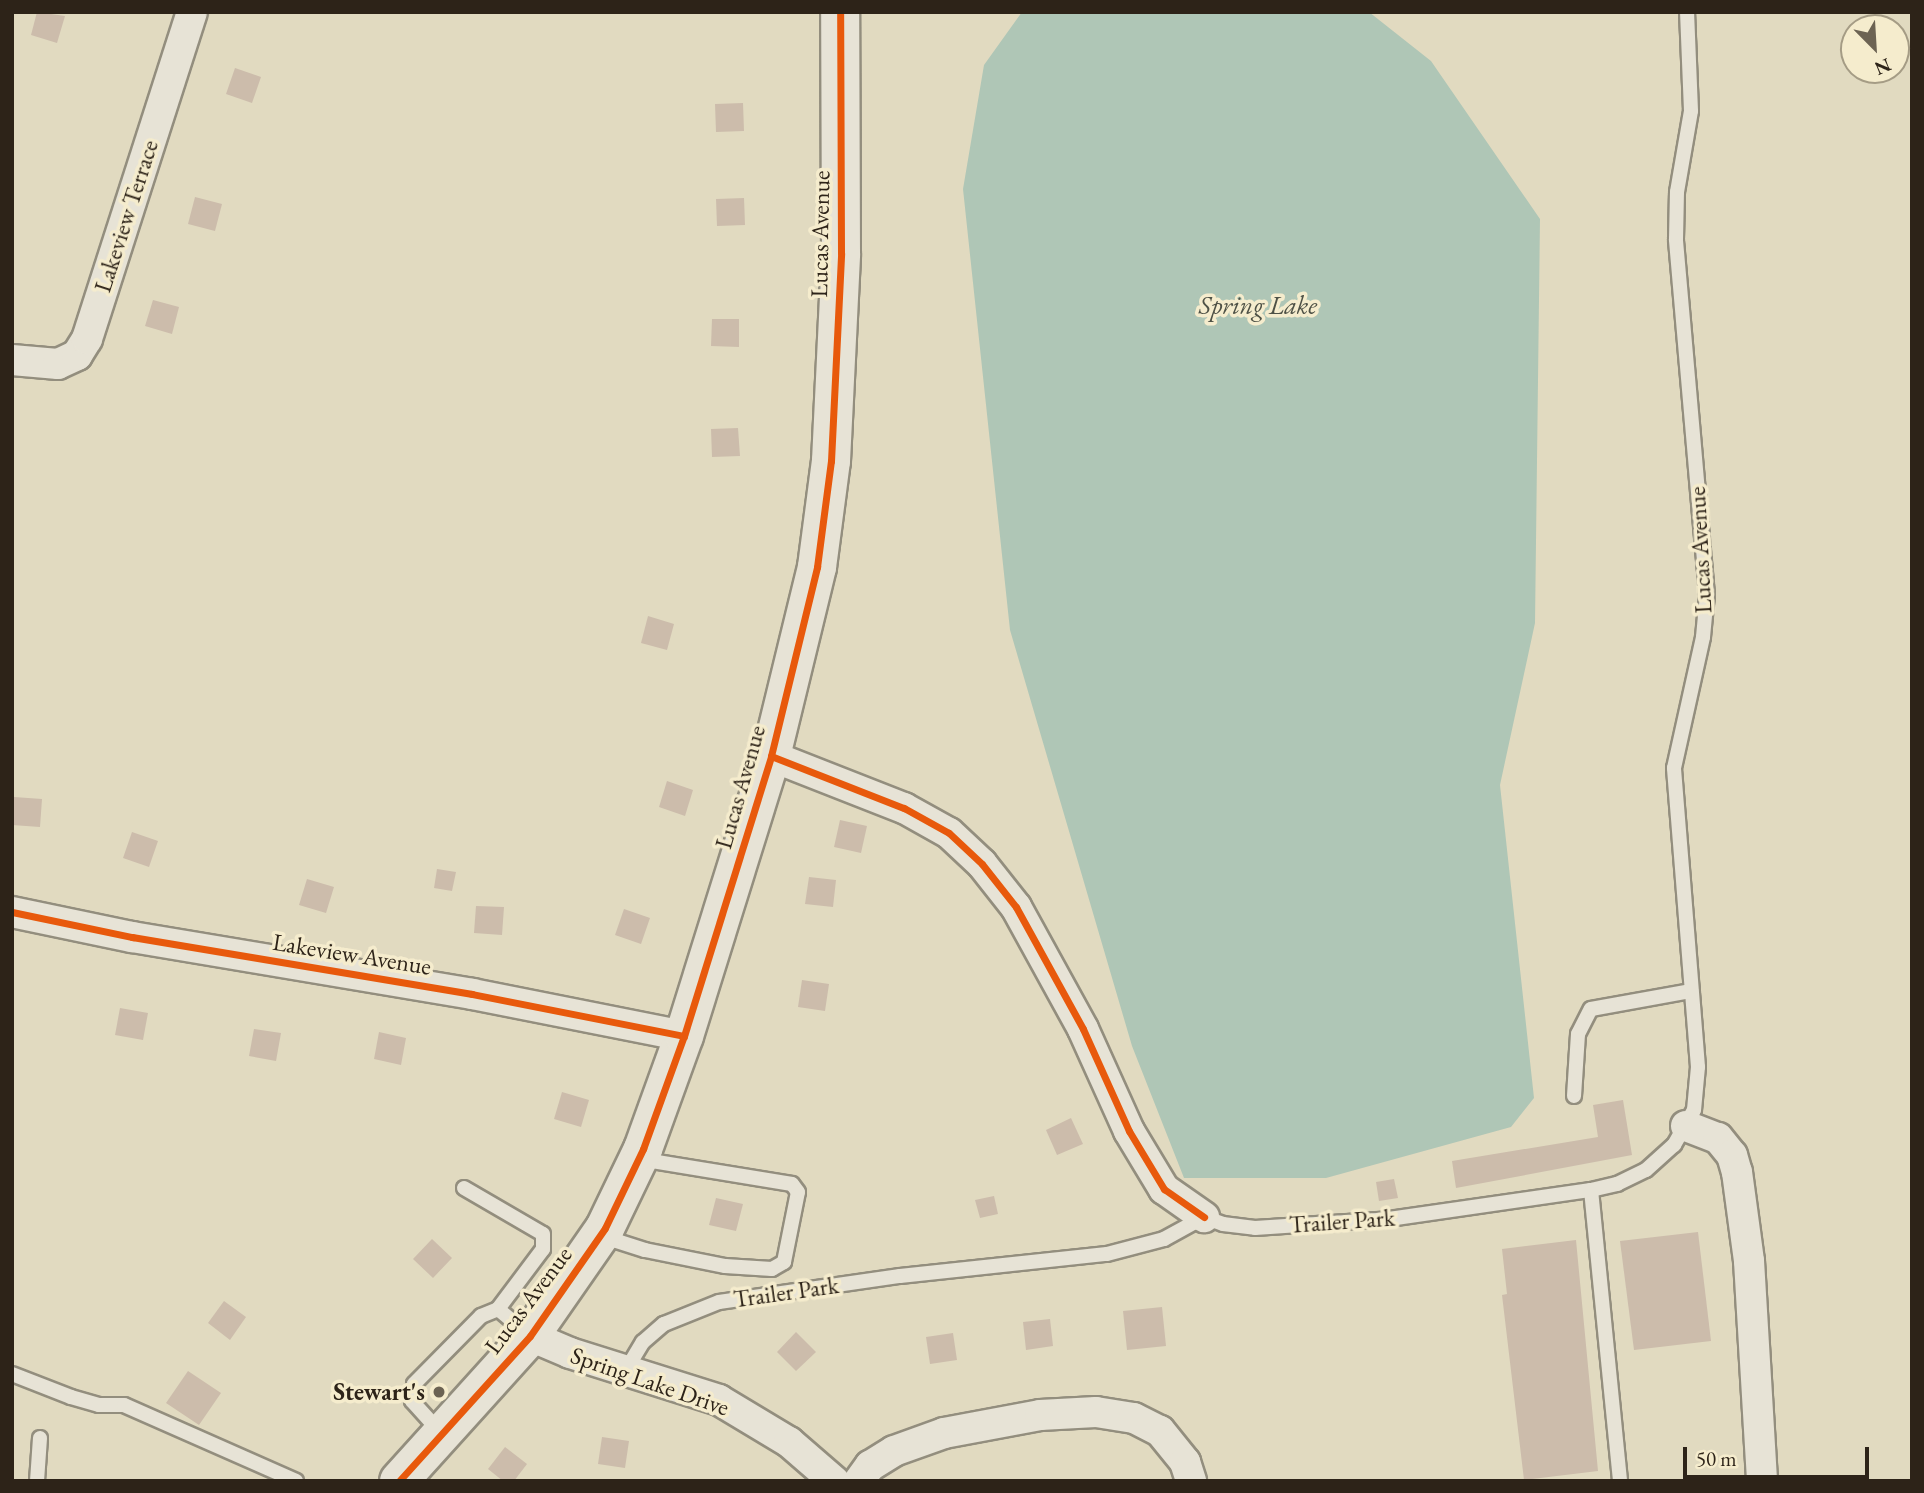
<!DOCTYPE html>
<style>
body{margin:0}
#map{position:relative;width:1924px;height:1493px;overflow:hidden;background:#e1dac0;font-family:"EB Garamond",serif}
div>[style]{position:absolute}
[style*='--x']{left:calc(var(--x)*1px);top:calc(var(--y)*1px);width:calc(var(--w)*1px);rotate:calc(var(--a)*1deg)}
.water>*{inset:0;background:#afc6b6}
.building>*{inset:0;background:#ccbcab}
.roads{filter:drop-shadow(2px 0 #938e7e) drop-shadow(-2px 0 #938e7e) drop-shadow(0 2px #938e7e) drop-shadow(0 -2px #938e7e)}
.lane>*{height:14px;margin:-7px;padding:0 7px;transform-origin:7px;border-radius:7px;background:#e7e3d6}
.street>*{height:30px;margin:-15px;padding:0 15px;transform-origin:15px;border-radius:15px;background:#e7e3d6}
.secondary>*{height:38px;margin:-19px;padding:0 19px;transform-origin:19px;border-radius:19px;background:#e7e3d6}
.cycleway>*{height:7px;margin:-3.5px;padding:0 3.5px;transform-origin:3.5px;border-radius:3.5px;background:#e8590c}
.dots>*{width:19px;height:19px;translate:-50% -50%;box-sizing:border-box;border:4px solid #f5eccd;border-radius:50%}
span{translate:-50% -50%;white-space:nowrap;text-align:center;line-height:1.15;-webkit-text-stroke:7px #f5eccd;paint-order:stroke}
.street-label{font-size:24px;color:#2d2318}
.poi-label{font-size:24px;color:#2d2318;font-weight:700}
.right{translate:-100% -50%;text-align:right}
.water-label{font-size:26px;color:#4e5146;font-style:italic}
.frame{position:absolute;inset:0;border:14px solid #2d2318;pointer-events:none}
.north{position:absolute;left:1840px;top:14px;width:70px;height:70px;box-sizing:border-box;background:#f5eccd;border:2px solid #a59c85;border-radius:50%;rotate:156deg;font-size:19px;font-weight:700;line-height:28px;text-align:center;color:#2d2318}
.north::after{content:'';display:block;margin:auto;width:24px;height:32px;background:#6c6353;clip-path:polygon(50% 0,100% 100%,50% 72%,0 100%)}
.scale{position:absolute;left:1683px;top:1447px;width:186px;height:32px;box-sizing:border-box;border:4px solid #2d2318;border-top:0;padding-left:9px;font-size:21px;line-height:24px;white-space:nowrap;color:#2d2318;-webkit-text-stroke:5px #f5eccd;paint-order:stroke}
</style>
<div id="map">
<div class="water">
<i style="clip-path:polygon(1022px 12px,1369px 12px,1431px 61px,1540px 219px,1535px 623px,1500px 785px,1534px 1098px,1511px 1127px,1326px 1178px,1184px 1178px,1132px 1046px,1010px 630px,963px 189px,984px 65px)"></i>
</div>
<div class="building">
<i style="clip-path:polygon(37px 12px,65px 16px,57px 43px,31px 35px)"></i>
<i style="clip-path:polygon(235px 68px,261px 77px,252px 103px,226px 94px)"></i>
<i style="clip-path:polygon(743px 103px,744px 131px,716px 132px,715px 104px)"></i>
<i style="clip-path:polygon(195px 197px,222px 204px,215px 231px,188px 224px)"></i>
<i style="clip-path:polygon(744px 198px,745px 225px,717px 226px,716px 199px)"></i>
<i style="clip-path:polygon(153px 300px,179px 307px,172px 334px,145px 326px)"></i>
<i style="clip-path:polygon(712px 319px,739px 319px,739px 347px,711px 346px)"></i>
<i style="clip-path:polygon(738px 428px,740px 456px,712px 457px,711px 429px)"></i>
<i style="clip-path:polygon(648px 616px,674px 624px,667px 650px,641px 643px)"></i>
<i style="clip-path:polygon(667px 781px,693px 790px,685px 816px,659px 807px)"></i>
<i style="clip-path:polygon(14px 797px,42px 799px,40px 827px,12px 825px)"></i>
<i style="clip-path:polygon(840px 820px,867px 826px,861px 853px,834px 847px)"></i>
<i style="clip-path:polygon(132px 832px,158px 841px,149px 867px,123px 858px)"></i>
<i style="clip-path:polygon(437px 869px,456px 872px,452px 891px,434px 888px)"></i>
<i style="clip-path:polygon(809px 877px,836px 880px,833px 907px,805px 904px)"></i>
<i style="clip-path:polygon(307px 879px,334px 887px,326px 913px,299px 905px)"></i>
<i style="clip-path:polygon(476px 906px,504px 907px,502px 935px,474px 933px)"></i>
<i style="clip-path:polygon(624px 909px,650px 918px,641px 944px,615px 935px)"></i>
<i style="clip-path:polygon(802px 980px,829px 984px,825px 1011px,798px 1007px)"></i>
<i style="clip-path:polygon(120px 1008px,148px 1013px,143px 1040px,115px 1035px)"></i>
<i style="clip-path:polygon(254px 1029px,281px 1033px,276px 1061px,249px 1056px)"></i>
<i style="clip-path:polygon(379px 1032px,406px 1038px,401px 1065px,374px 1059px)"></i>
<i style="clip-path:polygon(562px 1092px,589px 1100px,581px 1127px,554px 1119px)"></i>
<i style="clip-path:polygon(1623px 1100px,1632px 1155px,1456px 1188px,1452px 1161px,1598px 1137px,1593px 1105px)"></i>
<i style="clip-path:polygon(1071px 1118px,1083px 1144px,1057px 1155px,1046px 1130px)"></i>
<i style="clip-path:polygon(1394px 1179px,1398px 1198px,1379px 1201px,1376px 1182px)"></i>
<i style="clip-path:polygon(994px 1196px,998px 1214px,980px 1218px,975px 1200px)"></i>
<i style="clip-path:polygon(716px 1198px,743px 1204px,736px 1231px,709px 1225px)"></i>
<i style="clip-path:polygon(1698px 1232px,1711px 1341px,1634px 1350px,1620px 1241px)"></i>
<i style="clip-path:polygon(432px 1239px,452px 1258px,433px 1278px,413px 1259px)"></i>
<i style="clip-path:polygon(1576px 1240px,1598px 1471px,1524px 1480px,1502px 1295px,1507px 1294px,1502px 1249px)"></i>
<i style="clip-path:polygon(224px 1301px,246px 1317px,230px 1340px,208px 1323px)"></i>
<i style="clip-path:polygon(1162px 1307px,1166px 1346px,1127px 1350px,1123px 1311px)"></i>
<i style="clip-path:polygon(1050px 1319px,1053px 1346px,1026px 1350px,1023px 1322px)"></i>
<i style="clip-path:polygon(796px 1332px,816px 1352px,796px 1371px,777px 1352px)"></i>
<i style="clip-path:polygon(953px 1333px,957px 1360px,930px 1364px,926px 1337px)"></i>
<i style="clip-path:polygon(188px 1371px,221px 1393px,199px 1425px,166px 1403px)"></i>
<i style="clip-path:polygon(602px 1437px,629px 1441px,625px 1468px,598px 1464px)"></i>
<i style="clip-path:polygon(505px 1447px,527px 1464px,514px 1481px,503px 1481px,488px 1469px)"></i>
</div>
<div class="roads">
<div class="lane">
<i style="--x:1574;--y:1096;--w:62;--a:-86.3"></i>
<i style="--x:1578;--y:1034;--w:28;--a:-63"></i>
<i style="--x:1591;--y:1009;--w:102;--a:-10.2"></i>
<i style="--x:464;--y:1188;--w:91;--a:30.2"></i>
<i style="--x:543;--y:1234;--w:15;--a:90"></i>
<i style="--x:543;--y:1249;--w:75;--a:126.9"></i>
<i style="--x:1591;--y:1190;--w:292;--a:84.3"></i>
<i style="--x:601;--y:1236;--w:46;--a:17.7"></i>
<i style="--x:645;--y:1250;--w:82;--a:11.3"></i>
<i style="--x:725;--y:1266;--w:47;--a:3.7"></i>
<i style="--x:772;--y:1269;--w:14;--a:-30"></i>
<i style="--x:784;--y:1262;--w:71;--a:-78.7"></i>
<i style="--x:798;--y:1192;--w:10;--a:-127"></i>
<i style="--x:792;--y:1184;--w:154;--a:-170.7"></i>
<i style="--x:626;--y:1370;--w:33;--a:-59"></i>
<i style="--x:643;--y:1342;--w:28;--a:-41"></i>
<i style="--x:664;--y:1324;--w:59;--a:-21.8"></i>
<i style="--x:719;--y:1302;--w:183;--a:-8.2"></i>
<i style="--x:900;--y:1276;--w:208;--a:-6.1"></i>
<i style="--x:1107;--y:1254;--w:59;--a:-14.7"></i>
<i style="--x:1164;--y:1239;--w:46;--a:-28.8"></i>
<i style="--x:1204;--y:1217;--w:20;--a:20"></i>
<i style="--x:1223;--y:1224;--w:32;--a:7"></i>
<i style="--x:1255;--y:1228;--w:134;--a:-3.8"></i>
<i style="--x:1389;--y:1219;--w:204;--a:-8.2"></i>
<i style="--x:1591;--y:1190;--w:27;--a:-13"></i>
<i style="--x:1617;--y:1184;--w:32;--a:-26"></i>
<i style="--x:1646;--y:1170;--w:38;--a:-42"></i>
<i style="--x:1674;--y:1145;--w:40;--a:-60.3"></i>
<i style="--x:1694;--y:1110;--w:43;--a:-84.7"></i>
<i style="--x:1698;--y:1067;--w:300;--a:-94.6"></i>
<i style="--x:1674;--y:768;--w:134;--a:-77.5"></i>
<i style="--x:1703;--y:637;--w:42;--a:-84.6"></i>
<i style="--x:1707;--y:595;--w:357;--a:-95"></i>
<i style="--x:1676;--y:239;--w:47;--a:-88.8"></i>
<i style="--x:1677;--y:192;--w:82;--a:-80.2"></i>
<i style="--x:1691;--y:111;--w:99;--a:-92.3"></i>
<i style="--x:12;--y:1374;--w:63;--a:21.3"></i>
<i style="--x:71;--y:1397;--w:29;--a:16"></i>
<i style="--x:99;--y:1405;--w:25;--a:0"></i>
<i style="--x:124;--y:1405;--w:188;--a:23.8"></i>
<i style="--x:441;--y:1433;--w:43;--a:-132.2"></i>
<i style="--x:412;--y:1401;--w:17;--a:-83"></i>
<i style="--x:414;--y:1384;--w:95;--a:-45.4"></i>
<i style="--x:481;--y:1316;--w:18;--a:-22"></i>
<i style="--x:498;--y:1309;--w:40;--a:40"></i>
<i style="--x:37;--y:1481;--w:43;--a:-86"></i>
</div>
<div class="street">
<i style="--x:12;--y:360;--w:46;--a:5"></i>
<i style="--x:58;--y:364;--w:21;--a:-25"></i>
<i style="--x:77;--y:355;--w:19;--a:-58"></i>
<i style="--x:87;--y:339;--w:343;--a:-72.2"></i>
<i style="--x:771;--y:756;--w:143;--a:21.4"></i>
<i style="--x:904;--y:808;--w:51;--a:29.1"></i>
<i style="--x:949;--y:833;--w:45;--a:43.2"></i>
<i style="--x:982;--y:864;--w:55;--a:51.7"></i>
<i style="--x:1016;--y:907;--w:139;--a:61.2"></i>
<i style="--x:1083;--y:1029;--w:112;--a:65.7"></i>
<i style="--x:1129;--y:1131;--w:68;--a:58.9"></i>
<i style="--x:1164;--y:1189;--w:49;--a:35"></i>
<i style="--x:12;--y:912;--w:123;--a:11.8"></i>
<i style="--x:132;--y:937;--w:345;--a:9.5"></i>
<i style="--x:472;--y:994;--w:216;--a:11.2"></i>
<i style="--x:1686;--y:1126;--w:34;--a:21"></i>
<i style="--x:1718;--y:1138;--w:22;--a:51"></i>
<i style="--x:1732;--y:1155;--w:18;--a:74"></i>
<i style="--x:1737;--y:1172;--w:90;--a:82.3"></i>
<i style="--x:1749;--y:1261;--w:220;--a:86.6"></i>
<i style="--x:530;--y:1336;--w:43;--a:23"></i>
<i style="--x:570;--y:1353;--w:156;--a:17.5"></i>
<i style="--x:719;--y:1400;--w:82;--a:31"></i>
<i style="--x:789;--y:1442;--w:60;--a:40.9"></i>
<i style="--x:859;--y:1481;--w:19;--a:-54"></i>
<i style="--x:870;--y:1466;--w:28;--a:-32"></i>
<i style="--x:894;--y:1451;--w:53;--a:-19.8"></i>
<i style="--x:944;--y:1433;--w:98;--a:-10.6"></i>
<i style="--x:1040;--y:1415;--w:56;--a:-3.1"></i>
<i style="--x:1096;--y:1412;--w:38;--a:9"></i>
<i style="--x:1134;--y:1418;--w:29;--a:27"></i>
<i style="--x:1160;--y:1431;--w:40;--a:51"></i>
<i style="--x:1185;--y:1462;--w:20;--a:72"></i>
</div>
<div class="secondary">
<i style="--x:399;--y:1481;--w:195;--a:-47.9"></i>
<i style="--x:530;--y:1336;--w:131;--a:-55.2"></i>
<i style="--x:605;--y:1228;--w:88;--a:-64.3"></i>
<i style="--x:643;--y:1149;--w:120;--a:-70.1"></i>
<i style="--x:684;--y:1036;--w:293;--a:-72.7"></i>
<i style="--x:771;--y:756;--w:195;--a:-76.3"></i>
<i style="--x:817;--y:567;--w:107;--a:-82.5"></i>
<i style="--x:831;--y:461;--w:208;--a:-87.2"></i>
<i style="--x:841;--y:253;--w:241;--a:-90.2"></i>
</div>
</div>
<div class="cycleway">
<i style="--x:771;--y:756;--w:143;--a:21.4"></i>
<i style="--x:904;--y:808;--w:51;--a:29.1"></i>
<i style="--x:949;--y:833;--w:45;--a:43.2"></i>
<i style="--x:982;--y:864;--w:55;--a:51.7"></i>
<i style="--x:1016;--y:907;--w:139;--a:61.2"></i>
<i style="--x:1083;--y:1029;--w:112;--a:65.7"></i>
<i style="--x:1129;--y:1131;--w:68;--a:58.9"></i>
<i style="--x:1164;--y:1189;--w:49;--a:35"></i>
<i style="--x:12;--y:912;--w:123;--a:11.8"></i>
<i style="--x:132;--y:937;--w:345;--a:9.5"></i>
<i style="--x:472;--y:994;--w:216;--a:11.2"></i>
<i style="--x:399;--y:1481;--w:195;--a:-47.9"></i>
<i style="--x:530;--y:1336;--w:131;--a:-55.2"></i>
<i style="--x:605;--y:1228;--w:88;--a:-64.3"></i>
<i style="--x:643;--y:1149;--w:120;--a:-70.1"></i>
<i style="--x:684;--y:1036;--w:293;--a:-72.7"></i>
<i style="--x:771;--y:756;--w:195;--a:-76.3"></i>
<i style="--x:817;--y:567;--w:107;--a:-82.5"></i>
<i style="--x:831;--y:461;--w:208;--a:-87.2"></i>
<i style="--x:841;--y:253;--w:241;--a:-90.2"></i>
</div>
<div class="dots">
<i style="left:439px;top:1392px;background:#6c6353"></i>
</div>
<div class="street-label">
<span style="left:126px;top:216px;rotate:-72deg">Lakeview Terrace</span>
<span style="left:820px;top:234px;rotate:-89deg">Lucas Avenue</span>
<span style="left:1700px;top:550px;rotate:-93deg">Lucas Avenue</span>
<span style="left:740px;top:787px;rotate:-74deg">Lucas Avenue</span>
<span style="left:352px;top:954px;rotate:9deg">Lakeview Avenue</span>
<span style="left:1342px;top:1221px;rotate:-4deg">Trailer Park</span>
<span style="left:786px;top:1292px;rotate:-8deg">Trailer Park</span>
<span style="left:528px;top:1300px;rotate:-53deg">Lucas Avenue</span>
<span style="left:650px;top:1381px;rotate:19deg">Spring Lake Drive</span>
</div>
<div class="poi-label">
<span class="right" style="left:425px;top:1392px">Stewart's</span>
</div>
<div class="water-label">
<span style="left:1258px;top:306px">Spring Lake</span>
</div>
<div class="frame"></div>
<div class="north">N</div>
<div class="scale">50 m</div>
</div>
